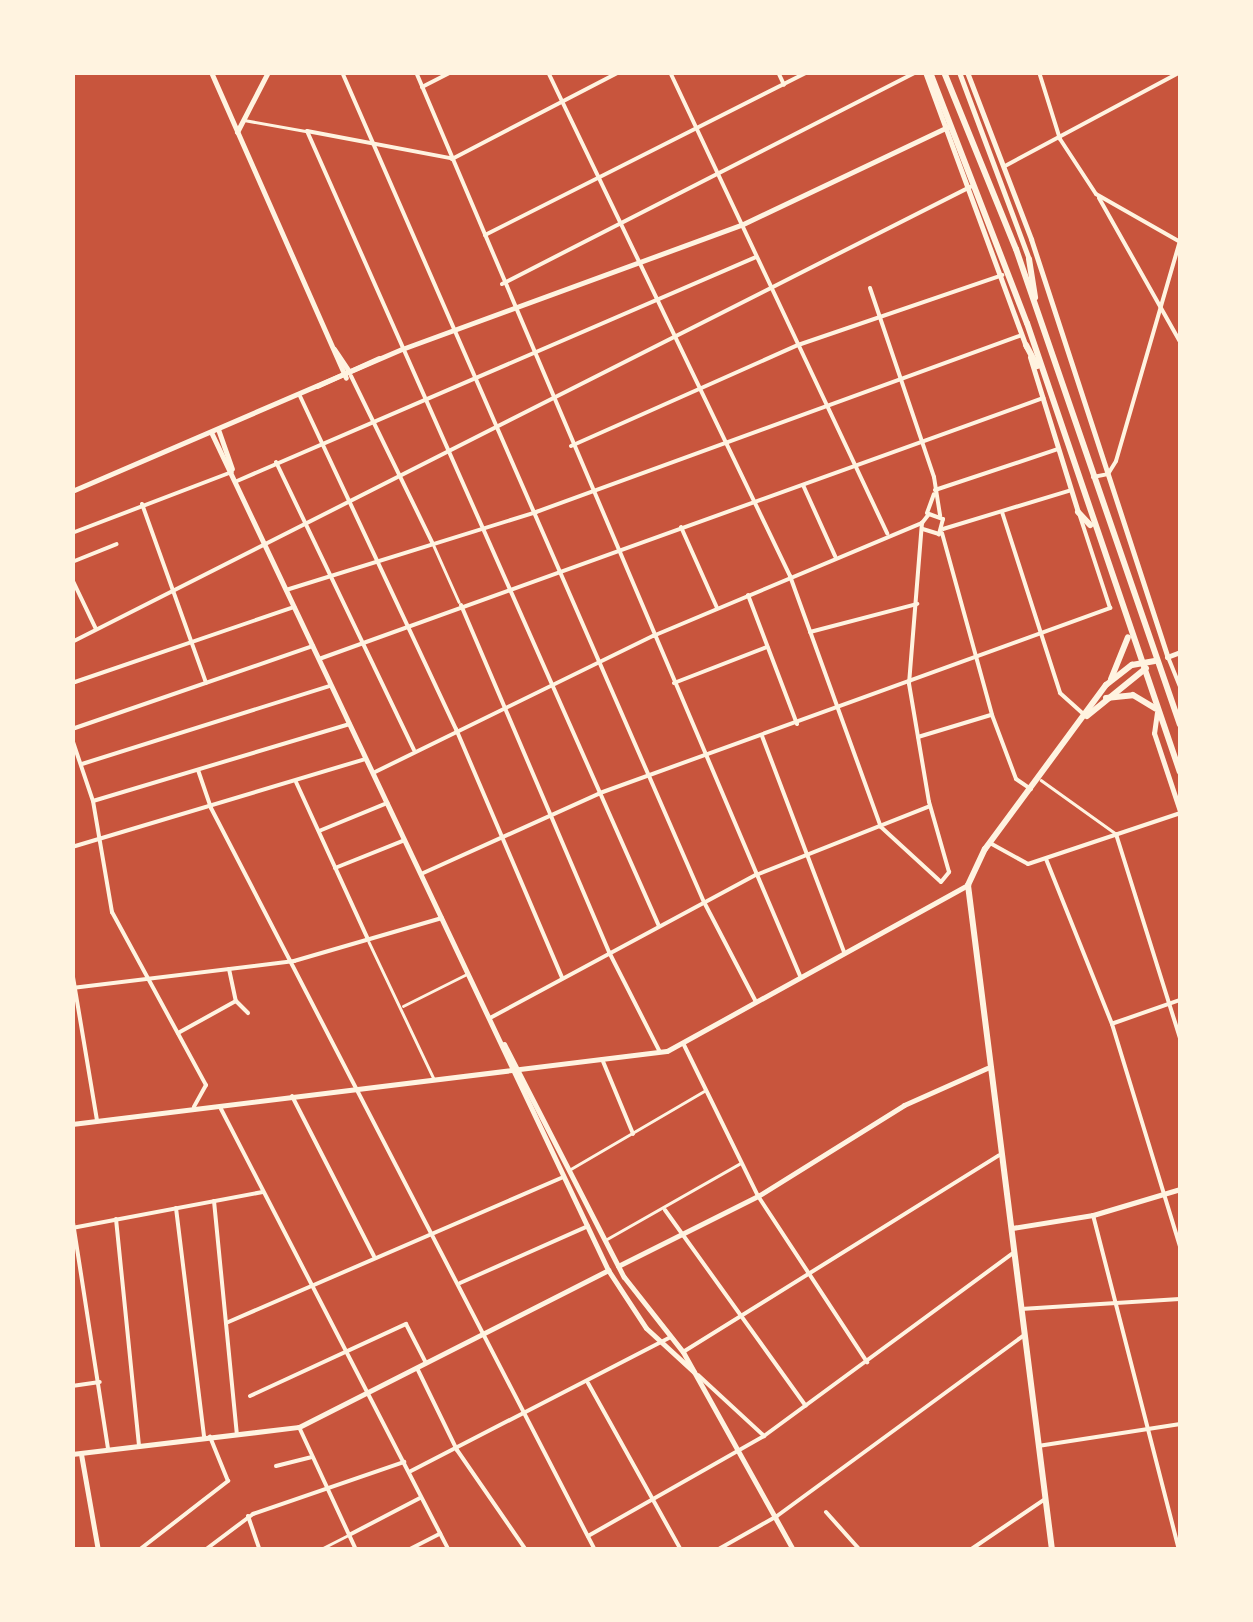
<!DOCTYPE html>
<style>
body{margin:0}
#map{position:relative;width:1253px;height:1622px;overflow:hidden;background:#c8553d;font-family:"Libre Baskerville",serif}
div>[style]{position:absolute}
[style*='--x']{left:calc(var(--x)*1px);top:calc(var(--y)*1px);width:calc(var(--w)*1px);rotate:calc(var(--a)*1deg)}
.service>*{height:2.5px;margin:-1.25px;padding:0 1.25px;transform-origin:1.25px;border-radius:1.25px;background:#fff3e0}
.pedestrian>*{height:2.5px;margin:-1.25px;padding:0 1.25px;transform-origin:1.25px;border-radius:1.25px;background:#fff3e0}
.minor>*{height:4px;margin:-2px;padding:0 2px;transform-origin:2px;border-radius:2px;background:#fff3e0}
.tertiary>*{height:5px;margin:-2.5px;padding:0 2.5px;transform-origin:2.5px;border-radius:2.5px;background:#fff3e0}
.secondary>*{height:6px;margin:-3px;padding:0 3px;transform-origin:3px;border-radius:3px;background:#fff3e0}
.primary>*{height:6px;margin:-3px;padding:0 3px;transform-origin:3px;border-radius:3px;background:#fff3e0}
span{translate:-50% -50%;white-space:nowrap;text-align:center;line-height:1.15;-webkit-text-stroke:10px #fff3e0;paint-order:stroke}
.frame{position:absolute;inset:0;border:75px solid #fff3e0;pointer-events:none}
</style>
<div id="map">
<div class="service">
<i style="--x:319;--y:1550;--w:33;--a:-27"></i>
</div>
<div class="pedestrian">
<i style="--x:244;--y:120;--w:62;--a:10.2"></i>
<i style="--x:434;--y:546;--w:61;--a:65.9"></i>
<i style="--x:1041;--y:780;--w:91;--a:35.6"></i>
<i style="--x:369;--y:942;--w:152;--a:64.6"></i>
<i style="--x:403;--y:1006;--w:72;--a:-26.6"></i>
<i style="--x:569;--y:1170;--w:156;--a:-30.3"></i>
<i style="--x:607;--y:1239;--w:152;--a:-29.6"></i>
</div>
<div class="minor">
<i style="--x:342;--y:72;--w:906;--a:66.44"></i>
<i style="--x:704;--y:902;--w:113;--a:62.5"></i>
<i style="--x:416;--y:72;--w:984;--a:66.98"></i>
<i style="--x:548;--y:72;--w:559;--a:64.35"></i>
<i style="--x:790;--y:576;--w:267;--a:70.1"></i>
<i style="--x:881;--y:827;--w:81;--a:42.5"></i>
<i style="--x:941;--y:882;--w:13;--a:-51"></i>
<i style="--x:949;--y:872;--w:73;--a:-105.9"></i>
<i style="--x:929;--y:802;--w:120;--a:-99.6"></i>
<i style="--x:909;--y:684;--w:162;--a:-85.4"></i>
<i style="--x:922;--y:523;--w:11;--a:-52"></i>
<i style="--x:929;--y:514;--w:15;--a:20"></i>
<i style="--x:943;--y:519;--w:16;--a:105"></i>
<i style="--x:939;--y:534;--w:17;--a:-163"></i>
<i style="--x:670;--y:72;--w:510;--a:64.79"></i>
<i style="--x:778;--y:72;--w:14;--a:65"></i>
<i style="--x:1039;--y:72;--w:70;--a:72.6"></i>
<i style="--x:1060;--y:139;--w:66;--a:56.8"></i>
<i style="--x:1096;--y:194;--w:97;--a:29.7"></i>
<i style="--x:422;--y:87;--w:34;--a:-27"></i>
<i style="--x:307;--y:131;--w:869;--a:66.12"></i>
<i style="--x:307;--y:131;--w:146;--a:10.7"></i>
<i style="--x:452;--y:159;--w:188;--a:-27.5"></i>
<i style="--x:1005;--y:166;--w:199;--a:-28.2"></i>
<i style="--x:1099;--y:198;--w:165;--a:60.6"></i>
<i style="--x:485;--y:235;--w:362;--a:-26.8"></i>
<i style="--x:502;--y:284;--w:466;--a:-27.1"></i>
<i style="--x:870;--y:288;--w:200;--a:71.3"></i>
<i style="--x:934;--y:477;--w:39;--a:81"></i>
<i style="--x:351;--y:376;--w:187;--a:64"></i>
<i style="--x:299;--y:394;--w:370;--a:64.9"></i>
<i style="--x:456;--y:729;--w:270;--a:66.9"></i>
<i style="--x:571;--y:446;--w:248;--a:-24"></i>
<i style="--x:798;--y:345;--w:216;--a:-18.9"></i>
<i style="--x:276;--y:462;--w:319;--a:64.4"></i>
<i style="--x:1093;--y:477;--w:15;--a:-11"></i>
<i style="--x:1108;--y:474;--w:15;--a:-58"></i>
<i style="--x:1116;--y:461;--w:229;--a:-73.8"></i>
<i style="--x:237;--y:481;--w:565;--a:-23.34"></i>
<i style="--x:803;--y:485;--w:78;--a:65.7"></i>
<i style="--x:935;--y:490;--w:130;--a:-18.4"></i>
<i style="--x:142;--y:504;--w:190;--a:70.3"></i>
<i style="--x:1002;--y:512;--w:190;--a:72.2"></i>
<i style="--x:1060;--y:693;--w:30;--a:42"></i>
<i style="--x:927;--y:513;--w:20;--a:-70"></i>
<i style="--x:681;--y:527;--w:89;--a:66"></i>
<i style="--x:943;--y:529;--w:134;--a:-16.9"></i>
<i style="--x:72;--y:533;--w:171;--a:-20.9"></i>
<i style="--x:942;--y:533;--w:189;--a:74.6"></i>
<i style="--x:992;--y:715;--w:68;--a:69.4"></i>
<i style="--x:1016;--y:779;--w:18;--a:34"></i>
<i style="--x:72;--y:562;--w:48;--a:-21.8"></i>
<i style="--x:72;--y:579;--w:55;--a:64.4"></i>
<i style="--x:286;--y:590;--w:262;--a:-17.3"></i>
<i style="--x:536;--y:512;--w:517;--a:-20.01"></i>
<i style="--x:748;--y:595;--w:138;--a:69.2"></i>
<i style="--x:461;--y:605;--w:377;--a:66.9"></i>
<i style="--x:609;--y:952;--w:112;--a:63"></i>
<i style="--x:810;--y:632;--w:111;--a:-14.7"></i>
<i style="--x:72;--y:642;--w:1007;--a:-26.87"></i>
<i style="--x:1168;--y:657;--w:31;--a:68"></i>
<i style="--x:319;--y:659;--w:770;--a:-19.82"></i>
<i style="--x:72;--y:683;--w:235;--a:-18.9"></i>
<i style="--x:674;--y:683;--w:100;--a:-21.2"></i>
<i style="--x:72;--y:729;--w:255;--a:-19"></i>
<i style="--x:762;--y:736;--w:231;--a:69.2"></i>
<i style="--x:918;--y:737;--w:76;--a:-16.8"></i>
<i style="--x:72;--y:739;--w:65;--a:71.3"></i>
<i style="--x:93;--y:801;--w:113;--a:80.3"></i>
<i style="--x:112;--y:912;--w:197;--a:61.5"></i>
<i style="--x:206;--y:1085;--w:25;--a:119"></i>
<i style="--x:82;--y:764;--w:260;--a:-17.5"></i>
<i style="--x:198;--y:770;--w:40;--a:71.1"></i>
<i style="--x:211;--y:808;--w:835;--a:62.64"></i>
<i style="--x:373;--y:773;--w:312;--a:-26.1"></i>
<i style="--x:653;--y:636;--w:292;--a:-22.8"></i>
<i style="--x:296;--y:782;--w:173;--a:65.4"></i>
<i style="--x:93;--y:801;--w:268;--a:-16.7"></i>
<i style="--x:319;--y:831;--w:74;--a:-22.4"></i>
<i style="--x:1116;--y:834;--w:214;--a:72.6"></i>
<i style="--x:990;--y:843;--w:43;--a:28.9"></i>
<i style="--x:1028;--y:864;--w:160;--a:-18.5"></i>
<i style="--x:72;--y:847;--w:306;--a:-16.7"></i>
<i style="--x:1046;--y:859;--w:178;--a:68.2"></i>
<i style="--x:1112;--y:1024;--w:232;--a:73"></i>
<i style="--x:335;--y:868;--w:75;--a:-21.8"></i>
<i style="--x:421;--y:874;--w:196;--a:-24.3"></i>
<i style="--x:600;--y:793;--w:543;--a:-19.94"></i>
<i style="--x:1110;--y:608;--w:97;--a:-108.1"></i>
<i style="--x:229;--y:969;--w:33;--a:78"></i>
<i style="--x:236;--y:1001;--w:17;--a:45"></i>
<i style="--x:72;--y:971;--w:152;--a:80.5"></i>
<i style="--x:72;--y:988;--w:224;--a:-6.9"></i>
<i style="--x:294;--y:961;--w:154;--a:-16.2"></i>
<i style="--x:490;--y:1018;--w:302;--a:-28.3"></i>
<i style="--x:756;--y:875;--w:187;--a:-21.6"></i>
<i style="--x:1114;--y:1023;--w:70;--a:-19.2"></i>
<i style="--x:178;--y:1033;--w:66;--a:-28.9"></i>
<i style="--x:683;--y:1043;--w:170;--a:63.9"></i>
<i style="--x:758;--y:1196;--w:199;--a:56.7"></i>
<i style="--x:602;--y:1059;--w:81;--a:67.5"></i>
<i style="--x:292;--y:1096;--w:180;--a:62.9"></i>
<i style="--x:220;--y:1107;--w:499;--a:62.7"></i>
<i style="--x:214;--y:1201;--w:234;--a:84.4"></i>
<i style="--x:176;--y:1208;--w:231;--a:83"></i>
<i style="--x:665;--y:1210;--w:241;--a:54.3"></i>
<i style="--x:1093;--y:1215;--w:346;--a:75.6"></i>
<i style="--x:72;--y:1216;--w:235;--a:81.2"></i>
<i style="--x:116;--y:1219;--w:228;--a:84.2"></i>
<i style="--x:72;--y:1228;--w:194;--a:-10.7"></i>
<i style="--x:460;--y:1283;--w:140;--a:-24"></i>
<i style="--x:1021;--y:1309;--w:159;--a:-3.6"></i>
<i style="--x:226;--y:1323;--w:367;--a:-23.4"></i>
<i style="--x:683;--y:1352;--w:372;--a:-31.9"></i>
<i style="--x:417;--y:1368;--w:91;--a:64"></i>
<i style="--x:457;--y:1450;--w:121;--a:55.4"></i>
<i style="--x:698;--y:1375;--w:90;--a:42.7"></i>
<i style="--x:588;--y:1383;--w:191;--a:60.9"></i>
<i style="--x:72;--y:1386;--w:28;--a:-8"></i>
<i style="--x:250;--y:1396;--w:172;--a:-24.8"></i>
<i style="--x:406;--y:1324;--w:44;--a:62.9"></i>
<i style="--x:299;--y:1427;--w:136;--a:65.1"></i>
<i style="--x:1038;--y:1446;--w:144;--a:-8.8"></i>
<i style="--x:276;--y:1466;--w:36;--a:-14"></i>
<i style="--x:409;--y:1472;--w:294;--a:-27.3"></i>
<i style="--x:826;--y:1512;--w:51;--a:48.2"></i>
<i style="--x:248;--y:1516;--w:36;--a:71"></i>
<i style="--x:349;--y:1535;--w:80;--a:-27.5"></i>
<i style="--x:588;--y:1536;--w:202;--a:-29.6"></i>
<i style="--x:764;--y:1436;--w:308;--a:-36.3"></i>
<i style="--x:410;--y:1549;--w:34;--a:-27"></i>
<i style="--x:139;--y:1550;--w:113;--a:-37.8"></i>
<i style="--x:228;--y:1481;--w:48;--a:-112.2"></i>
<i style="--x:205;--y:1550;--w:60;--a:-36.9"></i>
<i style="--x:253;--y:1514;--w:160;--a:-19"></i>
<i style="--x:717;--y:1550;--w:69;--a:-29.5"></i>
<i style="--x:777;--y:1516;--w:305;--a:-36.2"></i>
<i style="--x:970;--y:1550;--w:91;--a:-34.2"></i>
</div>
<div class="tertiary">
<i style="--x:211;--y:72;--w:334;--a:66.2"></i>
<i style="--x:925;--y:72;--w:293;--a:69.8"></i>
<i style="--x:959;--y:72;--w:200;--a:69.5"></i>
<i style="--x:967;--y:72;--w:179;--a:69"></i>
<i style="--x:1031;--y:239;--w:440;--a:71.9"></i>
<i style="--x:237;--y:132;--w:68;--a:-62.7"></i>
<i style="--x:334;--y:349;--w:27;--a:56"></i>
<i style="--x:1030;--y:357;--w:162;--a:72.8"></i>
<i style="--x:317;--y:386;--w:68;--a:-24.3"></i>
<i style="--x:218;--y:429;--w:42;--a:70.7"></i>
<i style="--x:211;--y:432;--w:927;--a:64.65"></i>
<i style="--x:608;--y:1270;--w:69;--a:56.8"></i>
<i style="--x:646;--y:1328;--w:65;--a:42.5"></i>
<i style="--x:72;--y:491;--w:359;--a:-23.3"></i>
<i style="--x:402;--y:349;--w:361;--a:-20.1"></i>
<i style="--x:741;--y:225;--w:228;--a:-25.4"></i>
<i style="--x:1167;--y:657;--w:14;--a:-21"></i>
<i style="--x:1157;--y:712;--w:21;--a:98"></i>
<i style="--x:1154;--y:733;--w:82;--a:71.6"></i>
<i style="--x:504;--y:1044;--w:262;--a:62.8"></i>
<i style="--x:624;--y:1277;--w:95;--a:51.8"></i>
<i style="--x:683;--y:1352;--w:227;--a:60.9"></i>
<i style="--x:72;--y:1124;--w:599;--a:-6.99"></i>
<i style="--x:667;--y:1051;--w:344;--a:-28.9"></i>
<i style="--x:1012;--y:1228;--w:82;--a:-9.1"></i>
<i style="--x:1093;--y:1215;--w:91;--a:-16.6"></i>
<i style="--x:618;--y:1266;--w:157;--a:-26.6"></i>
<i style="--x:758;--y:1196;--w:172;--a:-31.9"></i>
<i style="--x:904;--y:1105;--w:91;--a:-24"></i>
<i style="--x:72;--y:1454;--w:229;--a:-6.8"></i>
<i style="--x:299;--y:1427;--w:347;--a:-26.9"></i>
<i style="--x:81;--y:1454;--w:97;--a:80"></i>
</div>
<div class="secondary">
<i style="--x:1087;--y:716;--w:76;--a:-39.1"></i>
<i style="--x:1052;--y:1550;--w:670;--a:-97.2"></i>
<i style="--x:968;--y:885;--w:40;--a:-65"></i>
<i style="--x:985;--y:849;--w:204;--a:-53.6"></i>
<i style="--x:1106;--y:685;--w:33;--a:-38"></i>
<i style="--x:1132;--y:665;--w:23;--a:-10"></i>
</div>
<div class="primary">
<i style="--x:930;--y:72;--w:269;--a:68.9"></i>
<i style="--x:1027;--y:323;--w:474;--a:71.2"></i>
<i style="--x:944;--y:72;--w:191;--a:67.9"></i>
<i style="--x:1016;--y:249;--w:503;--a:70.99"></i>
<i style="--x:1029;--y:259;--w:39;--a:81"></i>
<i style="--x:1026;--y:345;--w:24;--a:62"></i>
<i style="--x:1078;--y:512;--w:18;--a:47"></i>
<i style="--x:1111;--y:679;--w:45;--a:-68"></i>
<i style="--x:1106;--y:698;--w:27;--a:-6"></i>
<i style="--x:1133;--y:695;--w:26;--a:31"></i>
</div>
<div class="frame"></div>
</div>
